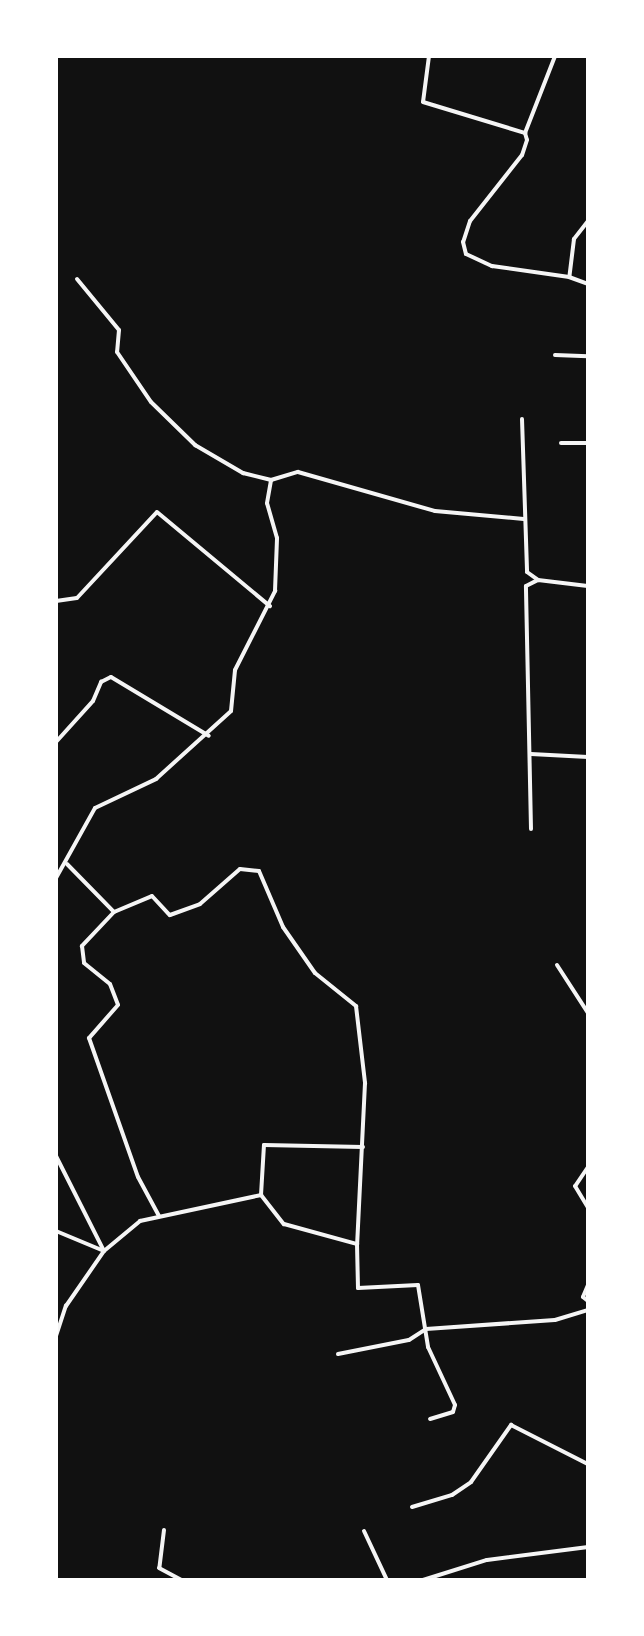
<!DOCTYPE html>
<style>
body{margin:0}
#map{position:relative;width:644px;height:1636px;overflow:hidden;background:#111;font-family:Inter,sans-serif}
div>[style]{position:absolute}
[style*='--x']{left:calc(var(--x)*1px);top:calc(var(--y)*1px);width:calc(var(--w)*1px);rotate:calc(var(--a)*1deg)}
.minor>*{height:4px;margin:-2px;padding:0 2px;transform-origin:2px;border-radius:2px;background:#f5f5f5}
span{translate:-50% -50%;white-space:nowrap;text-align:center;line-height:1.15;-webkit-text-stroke:6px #fff;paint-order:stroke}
.frame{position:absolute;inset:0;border:58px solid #fff;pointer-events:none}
</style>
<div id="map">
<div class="minor">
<i style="--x:429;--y:56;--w:46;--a:97.4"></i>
<i style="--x:423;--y:102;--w:107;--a:16.9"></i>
<i style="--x:525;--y:133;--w:7;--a:74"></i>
<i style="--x:527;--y:140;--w:16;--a:108"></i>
<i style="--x:522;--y:155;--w:84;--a:128.2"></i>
<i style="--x:470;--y:221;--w:22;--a:108"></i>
<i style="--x:463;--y:242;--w:12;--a:76"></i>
<i style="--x:466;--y:254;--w:29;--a:25"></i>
<i style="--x:492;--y:266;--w:78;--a:8.1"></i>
<i style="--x:525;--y:133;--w:83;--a:-68.7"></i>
<i style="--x:588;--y:221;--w:23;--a:128"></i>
<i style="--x:574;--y:239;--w:38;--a:97"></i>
<i style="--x:569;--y:277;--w:20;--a:20"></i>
<i style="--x:77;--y:279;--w:66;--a:50.5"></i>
<i style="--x:119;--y:330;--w:22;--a:95"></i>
<i style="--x:117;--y:352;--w:60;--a:55.8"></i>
<i style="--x:151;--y:402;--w:62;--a:44.3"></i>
<i style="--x:195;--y:445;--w:56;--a:30.3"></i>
<i style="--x:243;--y:473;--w:29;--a:14"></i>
<i style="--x:271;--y:480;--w:28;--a:-17"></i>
<i style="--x:298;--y:472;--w:142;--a:15.9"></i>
<i style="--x:435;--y:511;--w:89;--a:5.1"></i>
<i style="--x:555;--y:355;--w:33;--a:2"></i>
<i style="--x:522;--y:419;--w:153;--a:88.1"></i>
<i style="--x:527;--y:572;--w:14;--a:36"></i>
<i style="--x:538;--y:580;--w:50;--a:6.8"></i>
<i style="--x:561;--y:443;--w:27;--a:0"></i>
<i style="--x:56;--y:601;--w:21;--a:-8"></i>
<i style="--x:77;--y:598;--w:117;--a:-47.1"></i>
<i style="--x:157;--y:512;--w:147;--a:39.8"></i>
<i style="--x:56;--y:742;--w:55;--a:-47.9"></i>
<i style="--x:93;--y:701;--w:21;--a:-67"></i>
<i style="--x:101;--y:682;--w:11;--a:-27"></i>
<i style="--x:111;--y:677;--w:114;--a:31"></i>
<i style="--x:531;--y:754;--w:57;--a:3"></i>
<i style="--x:531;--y:829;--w:243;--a:-91.2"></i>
<i style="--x:526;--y:586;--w:13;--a:-27"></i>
<i style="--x:67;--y:864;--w:67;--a:45.6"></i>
<i style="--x:114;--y:912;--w:41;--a:-22.8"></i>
<i style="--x:152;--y:896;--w:26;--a:47"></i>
<i style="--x:170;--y:915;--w:32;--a:-20"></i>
<i style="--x:200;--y:904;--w:53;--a:-41.2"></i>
<i style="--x:240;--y:869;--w:19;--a:6"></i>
<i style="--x:259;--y:871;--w:61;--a:66.8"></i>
<i style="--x:283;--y:927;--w:56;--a:55.2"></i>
<i style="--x:315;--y:973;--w:53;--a:38.8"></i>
<i style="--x:356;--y:1006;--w:78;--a:83.3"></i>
<i style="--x:365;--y:1083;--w:161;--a:92.8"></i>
<i style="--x:56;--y:878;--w:80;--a:-60.9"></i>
<i style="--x:95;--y:808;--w:68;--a:-25.4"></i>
<i style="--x:156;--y:779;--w:101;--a:-42.2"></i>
<i style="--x:231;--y:711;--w:41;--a:-84.4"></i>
<i style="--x:235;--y:670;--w:89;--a:-63.1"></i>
<i style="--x:275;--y:591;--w:53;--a:-87.8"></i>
<i style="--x:277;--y:538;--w:36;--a:-106"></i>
<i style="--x:267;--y:503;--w:23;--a:-80"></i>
<i style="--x:114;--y:912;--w:47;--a:133.3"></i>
<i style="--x:82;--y:946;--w:17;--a:83"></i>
<i style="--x:84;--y:963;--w:33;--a:39"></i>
<i style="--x:110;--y:984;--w:22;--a:69"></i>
<i style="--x:118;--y:1005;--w:44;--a:131.3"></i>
<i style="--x:89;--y:1038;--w:147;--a:70.6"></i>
<i style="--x:138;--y:1177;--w:44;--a:61.7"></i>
<i style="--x:557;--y:965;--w:57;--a:57.1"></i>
<i style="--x:56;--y:1156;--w:106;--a:63.2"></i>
<i style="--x:104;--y:1251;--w:52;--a:-157.4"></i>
<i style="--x:588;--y:1167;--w:23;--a:124"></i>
<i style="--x:575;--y:1186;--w:26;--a:59"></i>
<i style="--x:261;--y:1195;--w:50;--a:-86.6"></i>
<i style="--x:264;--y:1145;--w:99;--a:1.2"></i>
<i style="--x:588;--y:1285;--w:13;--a:113"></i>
<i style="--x:583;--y:1297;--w:6;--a:39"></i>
<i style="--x:56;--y:1336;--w:32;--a:-72"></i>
<i style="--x:66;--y:1306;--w:67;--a:-55.4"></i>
<i style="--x:104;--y:1251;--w:47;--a:-39.8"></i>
<i style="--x:140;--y:1221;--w:124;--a:-12.1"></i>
<i style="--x:261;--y:1195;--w:37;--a:52"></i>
<i style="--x:284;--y:1224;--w:76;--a:15.3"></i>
<i style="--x:357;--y:1244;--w:44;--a:88.7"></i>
<i style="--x:358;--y:1288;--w:60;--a:-2.9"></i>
<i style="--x:418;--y:1285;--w:63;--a:80.8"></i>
<i style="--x:428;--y:1347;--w:64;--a:65"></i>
<i style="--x:455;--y:1405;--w:7;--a:106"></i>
<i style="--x:453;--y:1412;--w:24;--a:163"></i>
<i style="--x:338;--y:1354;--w:72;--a:-11.2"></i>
<i style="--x:409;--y:1340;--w:20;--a:-33"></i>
<i style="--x:426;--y:1329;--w:129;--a:-4"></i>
<i style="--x:555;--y:1320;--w:34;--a:-17"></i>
<i style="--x:412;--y:1507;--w:42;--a:-16.7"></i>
<i style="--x:452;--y:1495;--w:23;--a:-34"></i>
<i style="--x:471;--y:1482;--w:70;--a:-54.9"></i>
<i style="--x:511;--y:1425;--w:86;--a:26.9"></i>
<i style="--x:164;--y:1530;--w:38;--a:97"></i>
<i style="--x:159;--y:1568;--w:26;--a:28"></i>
<i style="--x:364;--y:1531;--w:54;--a:64.9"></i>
<i style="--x:423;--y:1580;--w:67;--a:-17.4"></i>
<i style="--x:487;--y:1560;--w:102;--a:-7.3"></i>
</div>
<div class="frame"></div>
</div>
